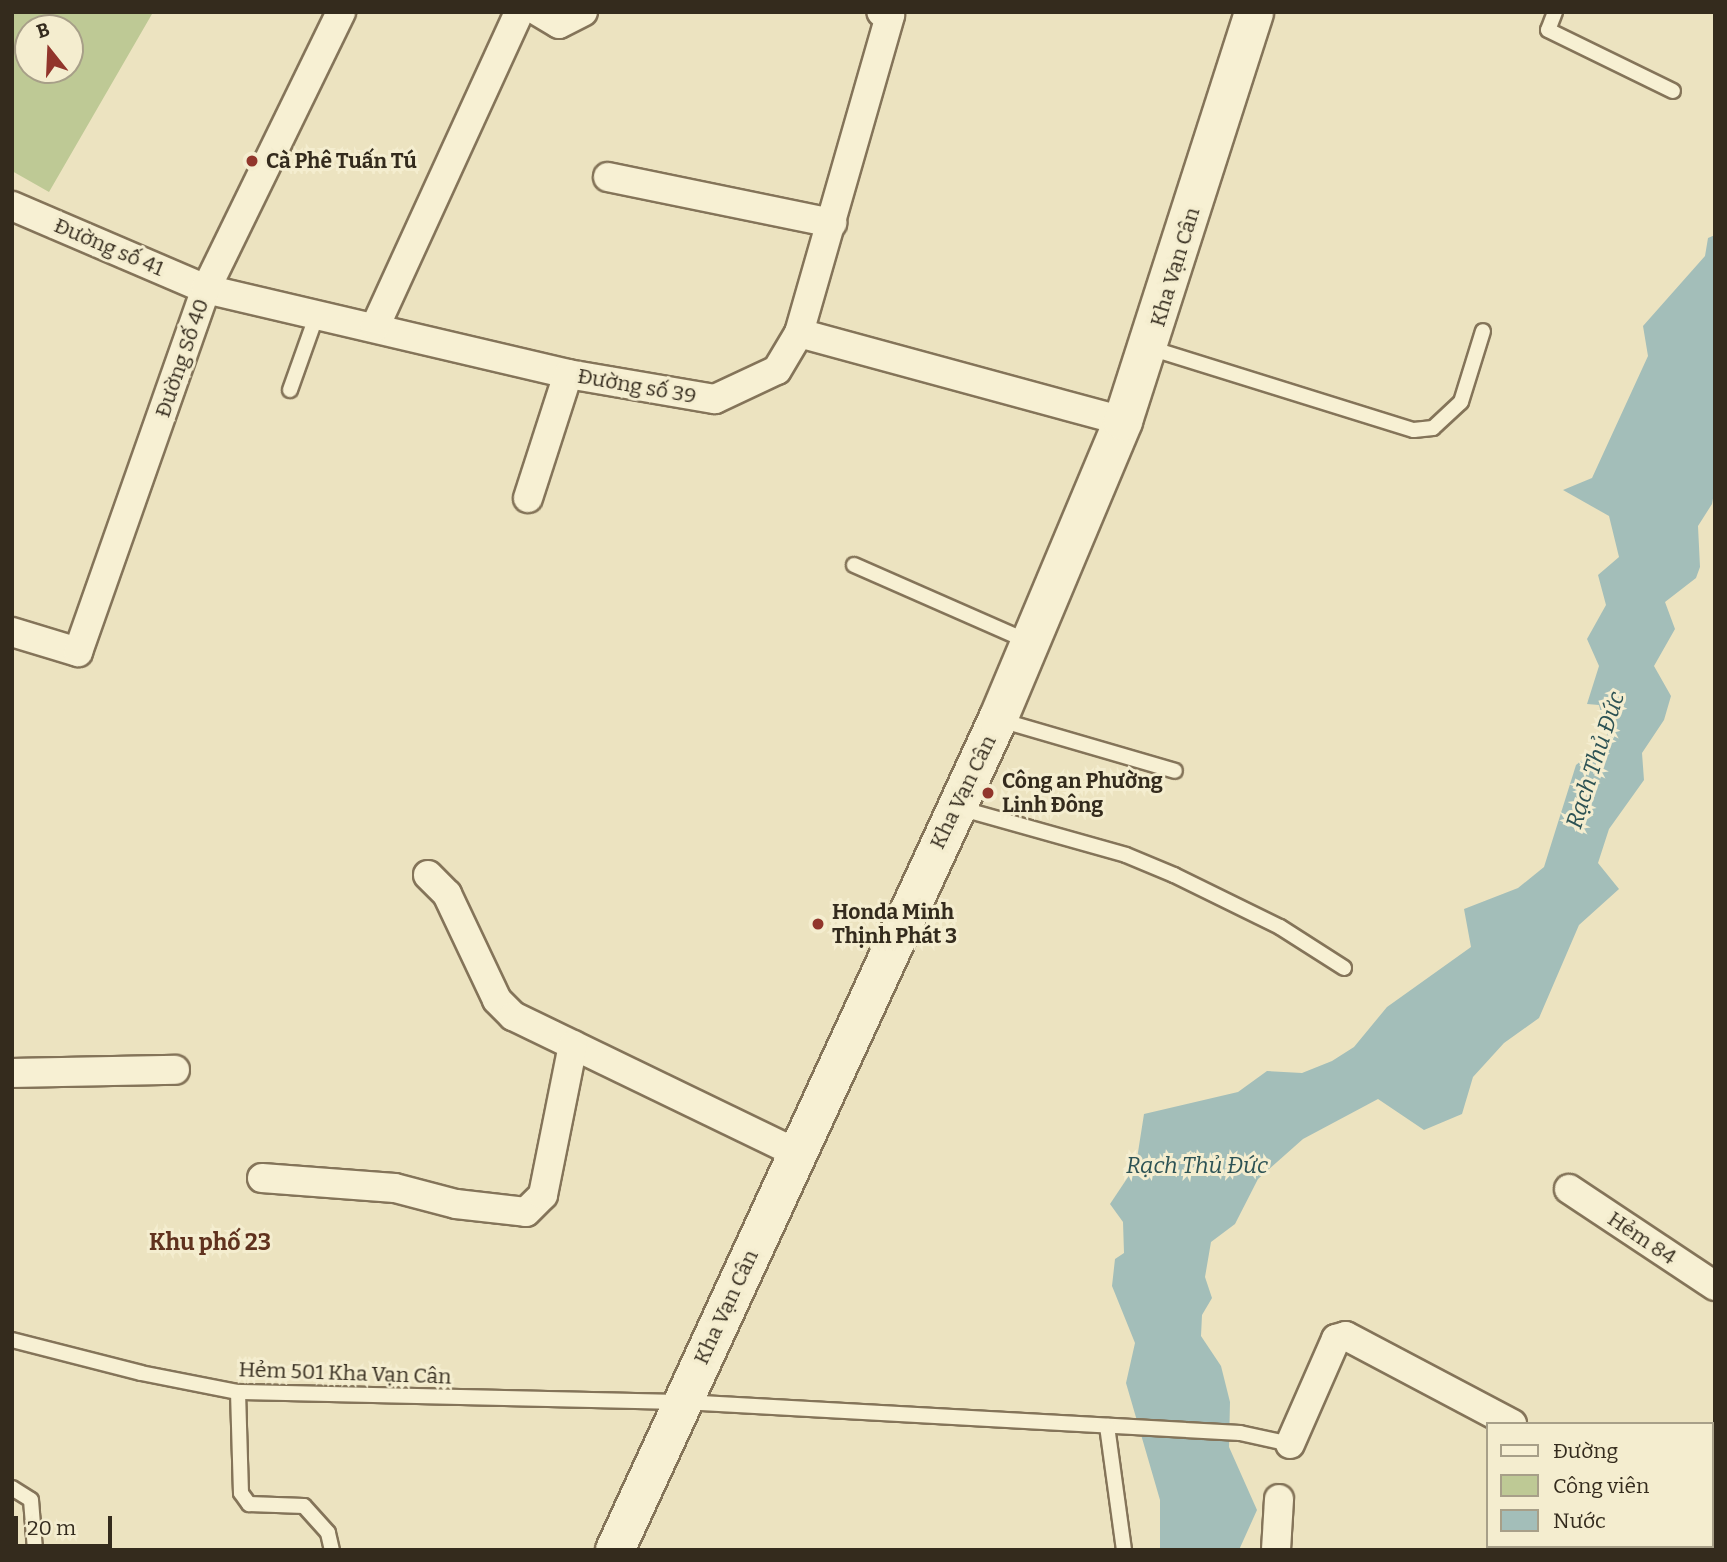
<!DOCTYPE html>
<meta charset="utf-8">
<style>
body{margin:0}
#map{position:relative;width:1727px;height:1562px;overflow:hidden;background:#ece3c0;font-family:Bitter,serif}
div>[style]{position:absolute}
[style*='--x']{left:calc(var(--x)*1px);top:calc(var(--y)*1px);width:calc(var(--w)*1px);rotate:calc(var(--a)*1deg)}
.green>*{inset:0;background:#bec995}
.water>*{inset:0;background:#a3beb9}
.roads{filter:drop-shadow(2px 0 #847459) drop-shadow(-2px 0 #847459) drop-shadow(0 2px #847459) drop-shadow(0 -2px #847459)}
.service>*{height:14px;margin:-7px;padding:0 7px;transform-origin:7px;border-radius:7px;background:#f7f0d3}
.minor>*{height:28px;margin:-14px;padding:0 14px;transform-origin:14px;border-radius:14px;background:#f7f0d3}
.secondary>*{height:38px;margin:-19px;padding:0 19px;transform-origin:19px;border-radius:19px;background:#f7f0d3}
.dots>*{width:19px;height:19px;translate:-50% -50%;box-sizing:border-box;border:4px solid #f4edcf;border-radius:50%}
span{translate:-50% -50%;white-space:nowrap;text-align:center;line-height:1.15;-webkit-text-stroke:6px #f4edcf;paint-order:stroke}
.poi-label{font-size:21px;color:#342b1d;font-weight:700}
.left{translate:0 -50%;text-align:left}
.street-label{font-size:21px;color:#342b1d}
.water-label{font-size:23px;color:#2c5254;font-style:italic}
.neighbourhood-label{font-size:23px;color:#60321e;font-weight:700}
.frame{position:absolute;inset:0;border:14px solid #342b1d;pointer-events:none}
.legend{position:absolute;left:1486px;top:1422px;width:228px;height:126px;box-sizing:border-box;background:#f4edcf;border:2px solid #a79f88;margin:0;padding:9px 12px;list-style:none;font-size:21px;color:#342b1d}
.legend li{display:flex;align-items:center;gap:14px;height:35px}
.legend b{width:35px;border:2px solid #a79f88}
.north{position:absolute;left:14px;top:14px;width:70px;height:70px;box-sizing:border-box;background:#f4edcf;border:2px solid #a79f88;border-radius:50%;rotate:342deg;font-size:19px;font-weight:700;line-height:28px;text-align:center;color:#342b1d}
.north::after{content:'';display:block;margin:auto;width:24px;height:32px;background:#91352b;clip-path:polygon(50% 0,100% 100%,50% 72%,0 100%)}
.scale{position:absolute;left:14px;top:1516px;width:98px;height:32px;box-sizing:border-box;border:4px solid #342b1d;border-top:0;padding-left:9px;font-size:21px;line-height:24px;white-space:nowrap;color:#342b1d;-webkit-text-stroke:5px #f4edcf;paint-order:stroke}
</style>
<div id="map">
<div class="green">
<i style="clip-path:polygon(evenodd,12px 12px,152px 14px,49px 192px,12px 171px,12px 12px,28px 28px,70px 28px,70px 70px,28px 70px,28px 28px)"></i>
</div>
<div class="water">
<i style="clip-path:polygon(1715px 235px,1715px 487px,1712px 504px,1698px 526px,1700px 567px,1696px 578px,1665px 602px,1675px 629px,1654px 666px,1671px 696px,1664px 720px,1642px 753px,1644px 780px,1609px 829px,1598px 863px,1619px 889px,1579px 925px,1539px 1018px,1504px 1043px,1473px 1077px,1462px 1114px,1424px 1130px,1378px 1099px,1303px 1139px,1258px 1179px,1235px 1224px,1211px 1242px,1205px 1277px,1212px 1298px,1202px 1315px,1201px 1336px,1221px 1366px,1230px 1402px,1229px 1447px,1257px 1510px,1239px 1550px,1160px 1550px,1160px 1500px,1126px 1383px,1135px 1343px,1112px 1286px,1115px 1259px,1124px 1253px,1123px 1222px,1110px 1204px,1136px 1165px,1144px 1114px,1238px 1092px,1267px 1071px,1302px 1073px,1332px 1061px,1354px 1047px,1387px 1007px,1471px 947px,1464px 909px,1518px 888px,1544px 867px,1576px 765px,1608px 739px,1599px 705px,1587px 704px,1599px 666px,1587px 639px,1606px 605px,1598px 575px,1619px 557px,1609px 516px,1563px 490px,1592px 478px,1648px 356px,1643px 326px,1705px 256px,1708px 238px)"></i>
</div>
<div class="roads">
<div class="service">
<i style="--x:1555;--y:12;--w:19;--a:111"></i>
<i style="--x:1548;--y:30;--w:139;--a:26"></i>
<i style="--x:1150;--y:348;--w:276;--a:17.3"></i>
<i style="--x:1414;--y:430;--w:19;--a:-6"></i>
<i style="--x:1433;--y:428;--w:38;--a:-43"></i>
<i style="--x:1461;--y:402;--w:74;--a:-72.8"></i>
<i style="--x:290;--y:390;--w:81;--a:-70.4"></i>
<i style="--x:854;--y:565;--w:191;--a:23.7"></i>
<i style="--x:1000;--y:720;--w:182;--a:16.2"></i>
<i style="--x:959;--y:808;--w:173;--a:15.7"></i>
<i style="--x:1126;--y:855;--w:52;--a:22.6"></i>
<i style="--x:1174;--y:875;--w:118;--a:26.1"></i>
<i style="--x:1280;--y:927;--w:76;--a:32.6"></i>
<i style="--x:12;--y:1340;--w:133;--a:14.3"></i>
<i style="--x:141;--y:1373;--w:99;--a:11.1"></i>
<i style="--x:238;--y:1392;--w:445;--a:1.3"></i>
<i style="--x:683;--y:1402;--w:558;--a:3.19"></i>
<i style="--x:1240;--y:1433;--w:51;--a:12.4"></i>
<i style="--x:238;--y:1392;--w:101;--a:88.3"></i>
<i style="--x:241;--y:1493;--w:14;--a:54"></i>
<i style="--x:249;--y:1504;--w:55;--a:2.1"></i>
<i style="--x:304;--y:1506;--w:36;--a:48"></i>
<i style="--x:328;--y:1533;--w:17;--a:77"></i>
<i style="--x:1107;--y:1426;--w:125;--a:82.2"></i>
<i style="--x:12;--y:1488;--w:22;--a:32"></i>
<i style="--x:31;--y:1500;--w:50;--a:85.4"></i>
</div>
<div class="minor">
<i style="--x:539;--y:12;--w:23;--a:31"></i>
<i style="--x:559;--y:24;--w:27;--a:-27"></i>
<i style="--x:608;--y:177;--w:229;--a:11.6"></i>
<i style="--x:12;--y:206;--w:211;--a:23.2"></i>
<i style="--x:206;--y:289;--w:372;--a:13.2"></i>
<i style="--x:568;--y:374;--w:149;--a:9.7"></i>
<i style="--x:715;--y:399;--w:68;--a:-25.1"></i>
<i style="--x:777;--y:370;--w:43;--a:-59.3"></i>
<i style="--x:799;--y:333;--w:336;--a:15.2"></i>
<i style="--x:375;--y:327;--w:346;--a:-65.4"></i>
<i style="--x:799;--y:333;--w:331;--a:-74"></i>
<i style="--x:890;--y:15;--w:9;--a:-162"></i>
<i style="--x:528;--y:498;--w:130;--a:-72.1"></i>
<i style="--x:12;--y:632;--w:69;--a:16.9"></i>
<i style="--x:78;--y:652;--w:385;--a:-70.6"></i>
<i style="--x:206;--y:289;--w:308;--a:-64"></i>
<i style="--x:428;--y:875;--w:27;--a:45"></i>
<i style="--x:447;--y:894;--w:117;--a:64.7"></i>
<i style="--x:497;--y:1000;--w:23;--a:45"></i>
<i style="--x:513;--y:1016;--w:314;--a:25.8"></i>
<i style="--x:12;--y:1073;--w:163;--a:-1.1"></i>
<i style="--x:262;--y:1178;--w:133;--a:4.3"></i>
<i style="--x:395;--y:1188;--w:63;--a:14.7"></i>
<i style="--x:456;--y:1204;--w:70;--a:6.5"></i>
<i style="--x:526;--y:1212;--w:24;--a:-45"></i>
<i style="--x:543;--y:1195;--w:153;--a:-78.7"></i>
<i style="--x:1569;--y:1189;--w:175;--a:33.6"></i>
<i style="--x:1290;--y:1444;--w:115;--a:-66.3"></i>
<i style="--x:1336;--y:1339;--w:10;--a:-17"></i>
<i style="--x:1346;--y:1336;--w:188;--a:27.9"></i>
<i style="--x:1711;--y:1531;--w:4;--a:27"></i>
<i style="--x:1276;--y:1550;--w:51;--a:-86.6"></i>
</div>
<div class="secondary">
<i style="--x:615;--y:1550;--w:915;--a:-65.26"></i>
<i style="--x:998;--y:719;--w:323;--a:-67.2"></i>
<i style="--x:1123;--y:421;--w:429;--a:-72.2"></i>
</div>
</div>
<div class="dots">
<i style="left:252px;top:161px;background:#91352b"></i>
<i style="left:988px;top:793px;background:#91352b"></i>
<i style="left:818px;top:924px;background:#91352b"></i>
</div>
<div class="poi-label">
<span class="left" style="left:266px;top:161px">Cà Phê Tuấn Tú</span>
<span class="left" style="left:1002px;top:793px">Công an Phường<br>Linh Đông</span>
<span class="left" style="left:832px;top:924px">Honda Minh<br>Thịnh Phát 3</span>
</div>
<div class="street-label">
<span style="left:109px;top:247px;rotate:23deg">Đường số 41</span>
<span style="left:1175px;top:267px;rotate:-73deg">Kha Vạn Cân</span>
<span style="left:182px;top:358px;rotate:-71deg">Đường Số 40</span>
<span style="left:637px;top:386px;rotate:10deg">Đường số 39</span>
<span style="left:963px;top:792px;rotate:-64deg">Kha Vạn Cân</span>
<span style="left:1642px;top:1238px;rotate:34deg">Hẻm 84</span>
<span style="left:726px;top:1307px;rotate:-65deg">Kha Vạn Cân</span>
<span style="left:345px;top:1373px;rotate:2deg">Hẻm 501 Kha Vạn Cân</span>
</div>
<div class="water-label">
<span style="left:1595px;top:760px;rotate:-72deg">Rạch Thủ Đức</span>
<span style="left:1197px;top:1165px">Rạch Thủ Đức</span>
</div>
<div class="neighbourhood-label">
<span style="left:210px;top:1242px">Khu phố 23</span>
</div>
<div class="frame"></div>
<ul class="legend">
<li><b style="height:9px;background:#f7f0d3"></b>Đường</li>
<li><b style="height:19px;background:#bec995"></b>Công viên</li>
<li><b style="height:19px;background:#a3beb9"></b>Nước</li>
</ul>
<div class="north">B</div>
<div class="scale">20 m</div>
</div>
